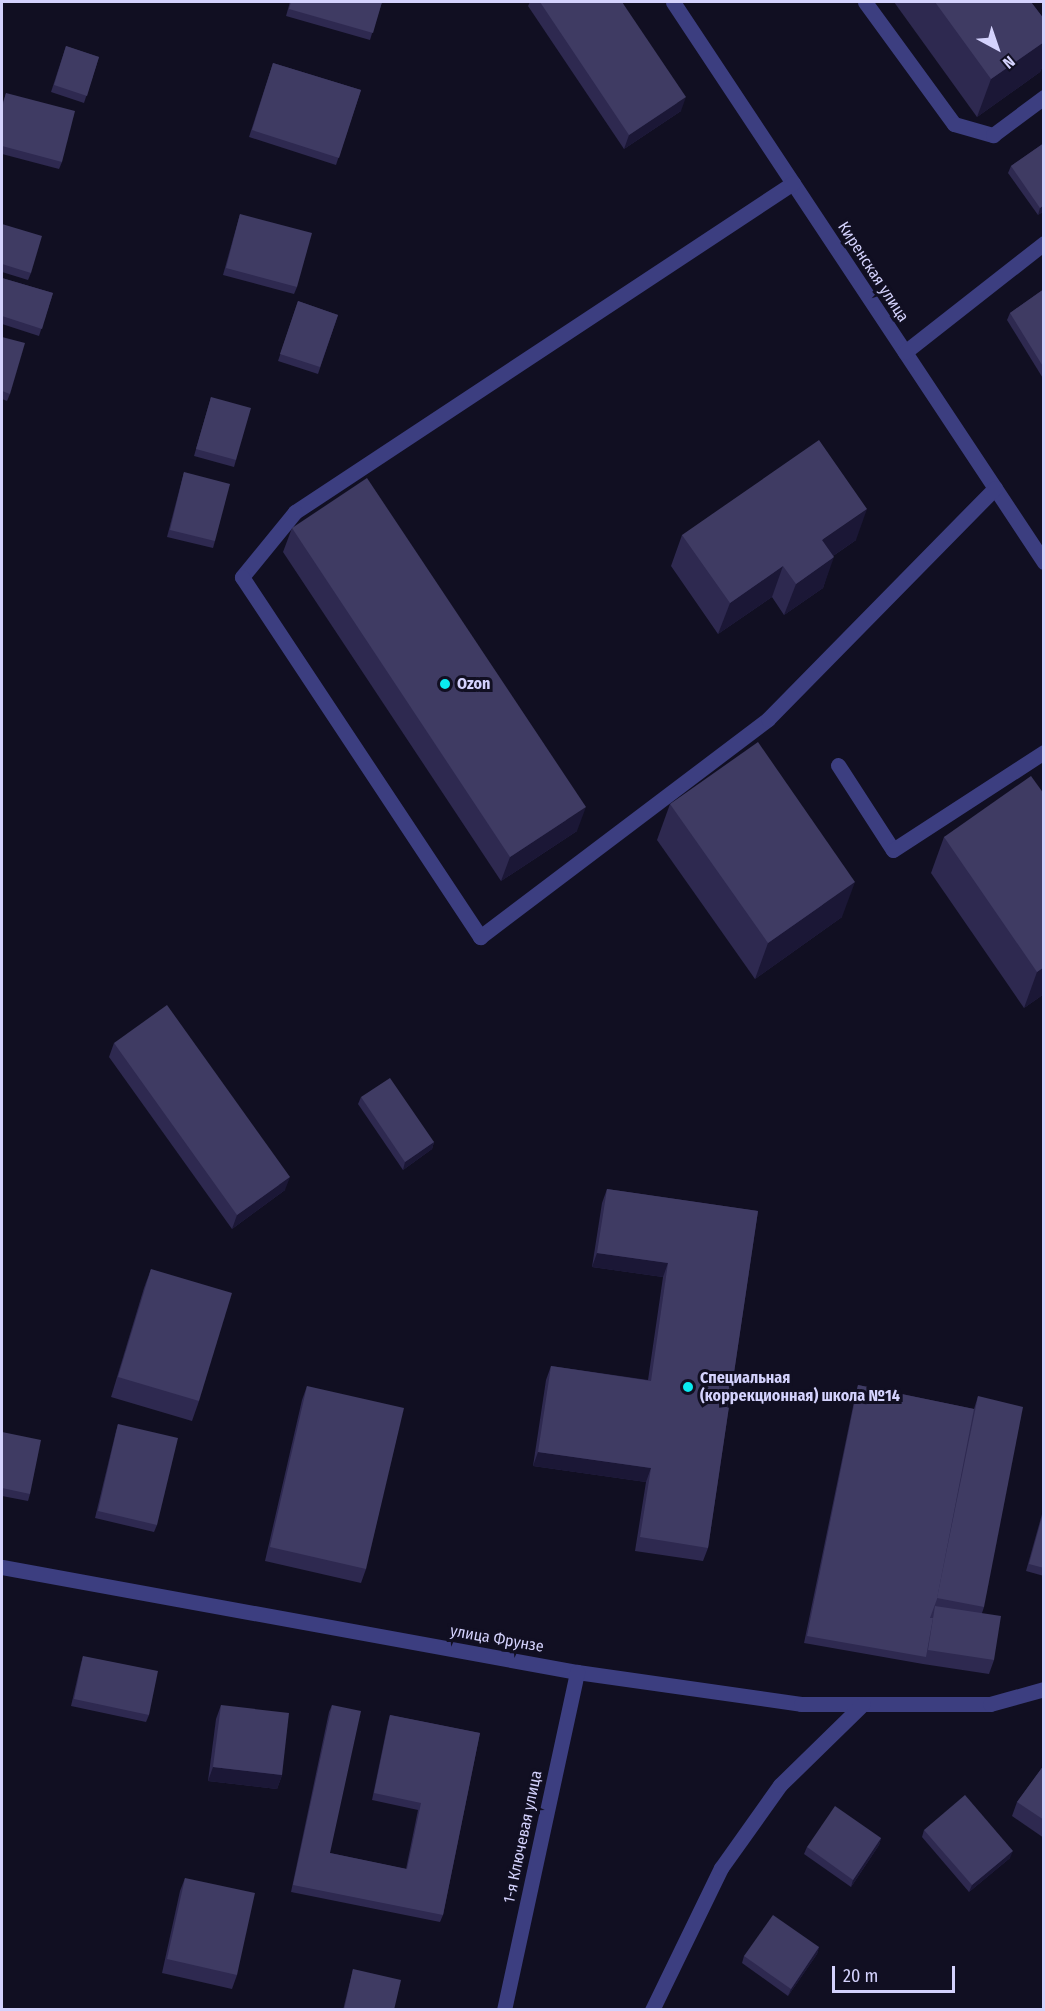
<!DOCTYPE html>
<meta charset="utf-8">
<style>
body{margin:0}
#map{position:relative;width:1045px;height:2011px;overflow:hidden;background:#110f22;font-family:"Fira Sans Condensed",sans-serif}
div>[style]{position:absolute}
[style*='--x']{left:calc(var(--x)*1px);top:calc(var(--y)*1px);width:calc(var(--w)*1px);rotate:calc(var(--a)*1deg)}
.minor>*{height:15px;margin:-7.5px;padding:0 7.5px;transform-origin:7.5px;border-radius:7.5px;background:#3c3e80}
.wall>*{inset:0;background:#2e2950}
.shaded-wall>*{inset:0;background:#1b1736}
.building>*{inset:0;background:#3f3b63}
.dots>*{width:16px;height:16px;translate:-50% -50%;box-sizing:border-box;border:3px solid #110f22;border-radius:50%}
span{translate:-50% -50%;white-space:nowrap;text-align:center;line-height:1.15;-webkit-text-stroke:6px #110f22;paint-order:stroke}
.street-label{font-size:16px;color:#d4d2fd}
.poi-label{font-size:16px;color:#d4d2fd;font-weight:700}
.left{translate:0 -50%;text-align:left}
.frame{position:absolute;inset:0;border:3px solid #d4d2fd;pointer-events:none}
.north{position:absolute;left:967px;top:18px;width:60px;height:60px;-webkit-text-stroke:4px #110f22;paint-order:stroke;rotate:140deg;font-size:16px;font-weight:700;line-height:24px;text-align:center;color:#d4d2fd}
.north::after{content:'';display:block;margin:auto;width:21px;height:27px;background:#d4d2fd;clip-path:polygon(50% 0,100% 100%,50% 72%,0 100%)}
.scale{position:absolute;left:832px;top:1966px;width:123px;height:27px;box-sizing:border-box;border:3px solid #d4d2fd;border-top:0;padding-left:8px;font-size:18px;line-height:21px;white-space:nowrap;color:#d4d2fd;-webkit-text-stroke:4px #110f22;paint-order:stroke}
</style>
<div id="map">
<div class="minor">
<i style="--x:673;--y:2;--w:672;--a:56.48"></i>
<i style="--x:865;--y:2;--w:151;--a:53.9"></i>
<i style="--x:954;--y:124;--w:41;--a:15.8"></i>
<i style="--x:993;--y:135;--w:64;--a:-36.7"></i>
<i style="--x:793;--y:183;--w:597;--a:146.55"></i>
<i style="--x:295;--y:512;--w:84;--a:129.2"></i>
<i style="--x:242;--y:577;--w:432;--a:56.5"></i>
<i style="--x:480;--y:937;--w:361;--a:-37.1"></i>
<i style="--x:768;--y:719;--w:324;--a:-45.5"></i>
<i style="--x:905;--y:352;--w:177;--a:-38.1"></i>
<i style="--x:838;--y:765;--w:101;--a:57.1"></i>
<i style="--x:893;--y:850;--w:180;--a:-33"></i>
<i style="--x:2;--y:1567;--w:585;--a:10.35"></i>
<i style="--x:577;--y:1672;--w:226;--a:8.1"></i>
<i style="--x:801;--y:1704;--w:189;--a:0"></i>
<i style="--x:990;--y:1704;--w:56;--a:-15.5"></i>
<i style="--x:504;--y:2010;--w:346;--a:-77.8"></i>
<i style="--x:652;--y:2010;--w:158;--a:-64.1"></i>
<i style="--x:721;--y:1868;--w:102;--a:-54.6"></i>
<i style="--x:780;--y:1785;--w:116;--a:-44.3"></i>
</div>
<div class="wall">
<i style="clip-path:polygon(290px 2px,382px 2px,370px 40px,286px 16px)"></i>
<i style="clip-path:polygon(530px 2px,622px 2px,681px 111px,624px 149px,528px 6px)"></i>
<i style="clip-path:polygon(894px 2px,1031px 2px,1044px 19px,1044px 63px,1040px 72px,977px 117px)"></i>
<i style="clip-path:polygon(66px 46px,99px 57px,84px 103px,51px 92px)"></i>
<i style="clip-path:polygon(273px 63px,361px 90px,336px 165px,249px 137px)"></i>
<i style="clip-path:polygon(6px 93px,62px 162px,59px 169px,2px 154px,2px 105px)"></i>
<i style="clip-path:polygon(1044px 143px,1044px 211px,1038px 215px,1008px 173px,1011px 166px)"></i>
<i style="clip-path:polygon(240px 214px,297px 287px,294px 294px,223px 275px)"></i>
<i style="clip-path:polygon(2px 224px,31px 273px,28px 280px,2px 272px)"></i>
<i style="clip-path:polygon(2px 278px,53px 293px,39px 336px,2px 324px)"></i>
<i style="clip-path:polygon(1044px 289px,1044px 380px,1007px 320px,1010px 313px)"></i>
<i style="clip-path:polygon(298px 301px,338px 315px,318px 374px,278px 361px)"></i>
<i style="clip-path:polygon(2px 337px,10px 394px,7px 401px,2px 399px)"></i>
<i style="clip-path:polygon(211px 397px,236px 460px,234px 467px,194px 456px)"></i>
<i style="clip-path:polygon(184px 472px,215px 541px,213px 548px,167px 537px)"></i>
<i style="clip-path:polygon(292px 528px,577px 831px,501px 881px,283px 552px)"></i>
<i style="clip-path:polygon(682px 535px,856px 540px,833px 556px,823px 588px,784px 615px,772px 597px,718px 634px,671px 566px)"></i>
<i style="clip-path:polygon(1044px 794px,1044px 994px,1024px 1008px,931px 873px,944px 837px)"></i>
<i style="clip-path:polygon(670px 804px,842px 917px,755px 979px,657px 840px)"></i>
<i style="clip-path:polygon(114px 1043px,285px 1190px,232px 1229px,109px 1057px)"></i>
<i style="clip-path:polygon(361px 1097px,434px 1142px,432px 1149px,403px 1170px,358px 1104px)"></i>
<i style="clip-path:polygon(607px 1189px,758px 1211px,708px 1548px,703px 1561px,635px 1551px,646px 1482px,533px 1466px,546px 1380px,551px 1366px,648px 1380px,663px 1277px,592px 1267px,602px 1203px)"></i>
<i style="clip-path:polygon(151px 1269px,199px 1401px,192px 1421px,111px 1397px,144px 1288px)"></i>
<i style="clip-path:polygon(858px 1385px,974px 1409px,978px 1396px,984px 1607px,982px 1613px,994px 1660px,989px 1674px,923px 1664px,804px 1643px,856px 1392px)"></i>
<i style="clip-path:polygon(307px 1386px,366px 1569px,361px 1583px,265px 1561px,302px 1400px)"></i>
<i style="clip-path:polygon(118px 1424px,157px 1525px,154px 1532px,95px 1518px,116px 1431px)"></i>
<i style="clip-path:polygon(2px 1432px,30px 1494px,28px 1501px,2px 1496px)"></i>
<i style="clip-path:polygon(1044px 1507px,1044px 1576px,1026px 1571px)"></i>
<i style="clip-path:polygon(83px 1656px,149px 1715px,146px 1722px,71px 1706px,81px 1663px)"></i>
<i style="clip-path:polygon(221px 1705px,282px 1775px,277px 1789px,208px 1781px,216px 1719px)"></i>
<i style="clip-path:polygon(332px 1705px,330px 1853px,406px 1869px,418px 1810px,372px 1800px,388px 1722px,390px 1715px,480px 1733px,443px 1915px,440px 1922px,291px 1892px,329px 1712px)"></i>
<i style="clip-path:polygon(1044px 1765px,1044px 1838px,1012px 1816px,1017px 1802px)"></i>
<i style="clip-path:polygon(924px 1830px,1010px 1858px,969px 1892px,922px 1837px)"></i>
<i style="clip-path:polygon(881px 1838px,879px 1845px,851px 1887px,804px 1854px,807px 1847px)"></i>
<i style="clip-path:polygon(185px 1878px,237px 1975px,232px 1989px,162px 1973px,180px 1891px)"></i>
<i style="clip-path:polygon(819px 1947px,817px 1954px,788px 1996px,742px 1963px,744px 1956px)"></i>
<i style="clip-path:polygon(353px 1969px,394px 2010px,343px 2010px)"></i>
</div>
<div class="shaded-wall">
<i style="clip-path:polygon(1044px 42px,1044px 63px,1040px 72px,977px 117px,991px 79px)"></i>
<i style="clip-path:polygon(686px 97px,681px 111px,624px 149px,629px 135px)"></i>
<i style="clip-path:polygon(1044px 205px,1044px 211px,1038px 215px,1040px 208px)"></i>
<i style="clip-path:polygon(867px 509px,856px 540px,811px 571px,822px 540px)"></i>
<i style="clip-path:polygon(834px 557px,823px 588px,784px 615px,796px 584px)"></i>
<i style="clip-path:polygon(783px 566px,772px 597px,718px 634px,730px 603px)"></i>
<i style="clip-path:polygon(586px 807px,577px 831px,501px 881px,510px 857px)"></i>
<i style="clip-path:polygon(855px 882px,842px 917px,755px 979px,768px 943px)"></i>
<i style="clip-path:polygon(1044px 967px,1044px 994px,1024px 1008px,1037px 972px)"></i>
<i style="clip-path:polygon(434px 1142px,432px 1149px,403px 1170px,405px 1162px)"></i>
<i style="clip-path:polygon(290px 1177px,285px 1190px,232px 1229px,237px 1215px)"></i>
<i style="clip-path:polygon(597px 1253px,668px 1263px,663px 1277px,592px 1267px)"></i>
<i style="clip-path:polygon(538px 1452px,651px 1468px,646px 1482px,533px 1466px)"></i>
<i style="clip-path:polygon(213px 1767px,282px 1775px,277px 1789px,208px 1781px)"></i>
<i style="clip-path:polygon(881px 1838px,879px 1845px,851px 1887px,853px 1880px)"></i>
<i style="clip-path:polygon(1013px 1851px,1010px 1858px,969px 1892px,972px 1885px)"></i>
<i style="clip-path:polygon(819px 1947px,817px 1954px,788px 1996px,791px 1989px)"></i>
</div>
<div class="building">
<i style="clip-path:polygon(291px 2px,382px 2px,373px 33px,289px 9px)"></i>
<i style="clip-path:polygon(540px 2px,622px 2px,686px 97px,629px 135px)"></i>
<i style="clip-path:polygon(935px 2px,1031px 2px,1044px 19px,1044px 42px,991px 79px)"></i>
<i style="clip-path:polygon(66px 46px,99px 57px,87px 96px,54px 85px)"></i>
<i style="clip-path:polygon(273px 63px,361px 90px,339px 158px,252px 130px)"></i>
<i style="clip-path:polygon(6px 93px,75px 111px,62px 162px,2px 146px,2px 108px)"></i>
<i style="clip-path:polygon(1044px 143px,1044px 205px,1040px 208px,1011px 166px)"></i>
<i style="clip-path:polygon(240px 214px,312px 233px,297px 287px,226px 268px)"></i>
<i style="clip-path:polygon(2px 224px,42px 236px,31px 273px,2px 264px)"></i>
<i style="clip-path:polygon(2px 278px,53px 293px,42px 329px,2px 316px)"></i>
<i style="clip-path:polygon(1044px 289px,1044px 368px,1010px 313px)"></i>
<i style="clip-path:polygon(298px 301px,338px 315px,320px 367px,280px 354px)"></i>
<i style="clip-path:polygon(2px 337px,25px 343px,10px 394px,2px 391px)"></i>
<i style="clip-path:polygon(211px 397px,251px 408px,236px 460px,196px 449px)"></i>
<i style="clip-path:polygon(819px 440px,867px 509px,822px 540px,834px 557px,796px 584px,783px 566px,730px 603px,682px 535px)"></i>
<i style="clip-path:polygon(184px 472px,230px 484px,215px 541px,170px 530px)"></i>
<i style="clip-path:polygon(367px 478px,586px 807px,510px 857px,292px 528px)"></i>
<i style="clip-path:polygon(758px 742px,855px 882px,768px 943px,670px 804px)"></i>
<i style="clip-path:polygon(1031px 776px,1044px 794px,1044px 967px,1037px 972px,944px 837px)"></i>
<i style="clip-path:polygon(167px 1005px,290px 1177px,237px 1215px,114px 1043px)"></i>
<i style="clip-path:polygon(390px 1078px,434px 1142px,405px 1162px,361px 1097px)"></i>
<i style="clip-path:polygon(607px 1189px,758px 1211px,708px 1548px,640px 1537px,651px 1468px,538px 1452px,551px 1366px,651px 1381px,668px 1263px,597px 1253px)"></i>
<i style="clip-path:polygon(151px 1269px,232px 1293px,199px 1401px,118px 1377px)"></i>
<i style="clip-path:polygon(858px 1385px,974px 1409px,937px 1599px,930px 1618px,933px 1618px,926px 1657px,807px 1636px)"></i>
<i style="clip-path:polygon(307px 1386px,404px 1408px,366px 1569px,270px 1547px)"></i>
<i style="clip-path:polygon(978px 1396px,1023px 1407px,984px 1607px,937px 1598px)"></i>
<i style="clip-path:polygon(118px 1424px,178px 1438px,157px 1525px,98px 1511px)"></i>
<i style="clip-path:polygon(2px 1432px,41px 1440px,30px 1494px,2px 1488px)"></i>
<i style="clip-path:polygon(1044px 1510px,1044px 1568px,1029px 1564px)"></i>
<i style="clip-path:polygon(935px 1606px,1001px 1616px,994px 1660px,928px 1650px)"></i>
<i style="clip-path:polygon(83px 1656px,158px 1671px,149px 1715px,74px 1699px)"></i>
<i style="clip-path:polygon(221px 1705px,289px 1713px,282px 1775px,213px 1767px)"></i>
<i style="clip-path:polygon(332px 1705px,361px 1711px,330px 1853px,407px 1869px,421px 1803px,374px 1793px,390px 1715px,480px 1733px,443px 1915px,293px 1885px)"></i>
<i style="clip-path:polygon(1044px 1765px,1044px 1820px,1017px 1802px)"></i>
<i style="clip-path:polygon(965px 1795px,1013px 1851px,972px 1885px,924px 1830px)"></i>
<i style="clip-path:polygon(835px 1806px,881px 1838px,853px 1880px,807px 1847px)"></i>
<i style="clip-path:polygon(185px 1878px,255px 1893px,237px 1975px,167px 1959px)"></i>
<i style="clip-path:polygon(773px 1915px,819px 1947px,791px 1989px,744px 1956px)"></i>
<i style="clip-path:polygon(353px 1969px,401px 1980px,394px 2010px,344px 2010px)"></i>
</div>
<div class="dots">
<i style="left:445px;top:684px;background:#0aeaf1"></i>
<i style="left:688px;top:1387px;background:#0aeaf1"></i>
</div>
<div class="street-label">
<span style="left:873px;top:272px;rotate:57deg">Киренская улица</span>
<span style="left:497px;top:1639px;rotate:10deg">улица Фрунзе</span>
<span style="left:523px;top:1837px;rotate:-78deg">1-я Ключевая улица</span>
</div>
<div class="poi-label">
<span class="left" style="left:457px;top:684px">Ozon</span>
<span class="left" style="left:700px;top:1387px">Специальная<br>(коррекционная) школа №14</span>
</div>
<div class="frame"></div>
<div class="north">N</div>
<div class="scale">20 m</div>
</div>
